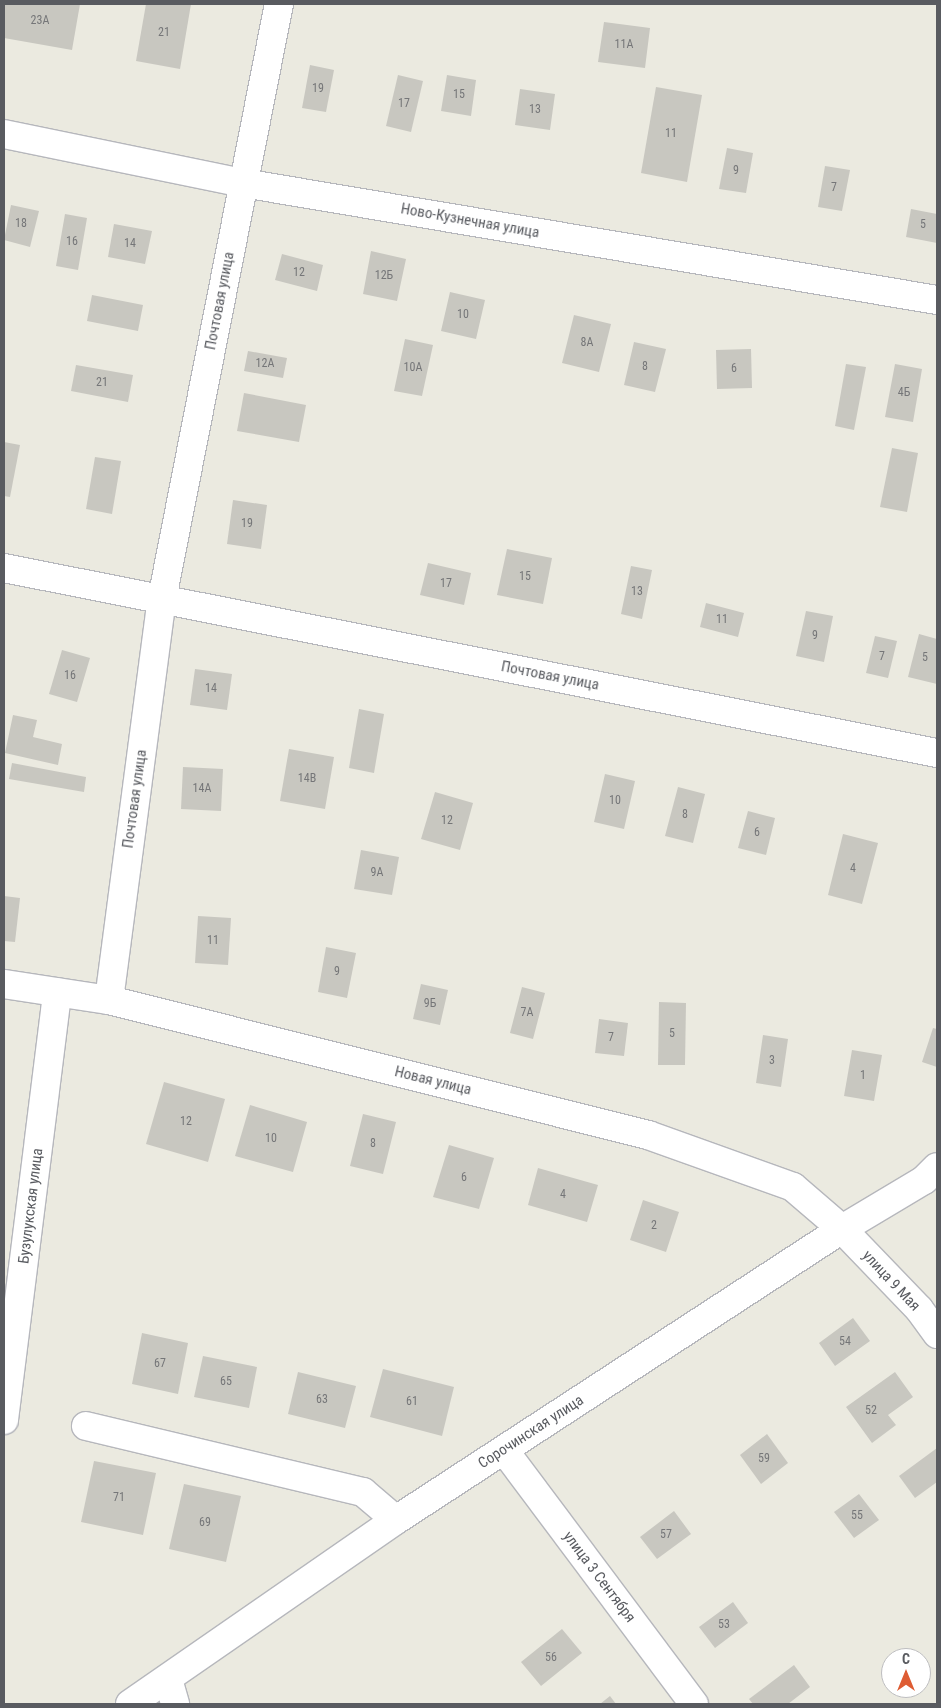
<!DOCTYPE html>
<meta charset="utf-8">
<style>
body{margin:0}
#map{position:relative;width:941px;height:1708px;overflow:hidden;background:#ebeae0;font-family:"Roboto Condensed",sans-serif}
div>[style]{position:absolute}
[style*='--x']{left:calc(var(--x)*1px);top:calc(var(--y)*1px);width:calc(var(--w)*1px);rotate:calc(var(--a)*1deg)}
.building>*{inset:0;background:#c8c7c0}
.roads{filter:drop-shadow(1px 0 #b6b7bc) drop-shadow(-1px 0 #b6b7bc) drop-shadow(0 1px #b6b7bc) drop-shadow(0 -1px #b6b7bc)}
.minor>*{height:28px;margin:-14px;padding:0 14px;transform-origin:14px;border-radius:14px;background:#fff}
span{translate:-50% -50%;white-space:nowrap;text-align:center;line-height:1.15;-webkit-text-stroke:5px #fff;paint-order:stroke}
.number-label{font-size:12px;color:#757678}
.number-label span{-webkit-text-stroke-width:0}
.street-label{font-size:15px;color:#595b60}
.frame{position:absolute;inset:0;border:5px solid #595b60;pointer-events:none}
.north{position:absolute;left:881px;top:1648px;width:50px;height:50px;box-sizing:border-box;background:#fff;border:1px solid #bdbdbf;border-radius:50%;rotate:0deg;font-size:14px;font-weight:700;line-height:20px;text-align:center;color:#595b60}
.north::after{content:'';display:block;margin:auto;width:18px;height:22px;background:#de5c33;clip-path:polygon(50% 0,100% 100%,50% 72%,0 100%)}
</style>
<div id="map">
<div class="building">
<i style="clip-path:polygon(4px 4px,80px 4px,72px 50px,4px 38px)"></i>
<i style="clip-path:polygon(146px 4px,191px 4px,180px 69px,136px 61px)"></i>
<i style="clip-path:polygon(604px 22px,650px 28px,645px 68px,598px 62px)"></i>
<i style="clip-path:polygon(310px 65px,334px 70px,326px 112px,302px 108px)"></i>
<i style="clip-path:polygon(398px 75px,423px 81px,411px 132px,386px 126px)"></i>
<i style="clip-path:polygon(447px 75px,476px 80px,471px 116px,441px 111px)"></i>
<i style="clip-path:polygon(656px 87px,702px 95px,687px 182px,641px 173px)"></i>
<i style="clip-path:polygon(520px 89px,555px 94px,550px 130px,515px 125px)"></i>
<i style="clip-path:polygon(727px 148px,753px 153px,746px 193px,719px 189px)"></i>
<i style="clip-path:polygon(825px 166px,850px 170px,842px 211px,818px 207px)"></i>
<i style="clip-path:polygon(11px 205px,39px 211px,30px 247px,4px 240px)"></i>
<i style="clip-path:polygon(911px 209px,937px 214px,937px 243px,906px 237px)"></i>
<i style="clip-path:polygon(65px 214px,87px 218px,78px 270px,56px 266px)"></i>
<i style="clip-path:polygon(114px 224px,152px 231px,145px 264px,108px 257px)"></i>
<i style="clip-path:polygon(371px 251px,406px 259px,397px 301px,363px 294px)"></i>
<i style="clip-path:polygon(282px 254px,323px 265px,317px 291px,275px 280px)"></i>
<i style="clip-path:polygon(450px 292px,485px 300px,476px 339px,441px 331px)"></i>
<i style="clip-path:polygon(92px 295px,143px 305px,138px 331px,87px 321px)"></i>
<i style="clip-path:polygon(574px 315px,611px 324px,599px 372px,562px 363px)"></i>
<i style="clip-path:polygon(405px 339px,433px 345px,422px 396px,394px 391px)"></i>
<i style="clip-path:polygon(634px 342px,666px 349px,655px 392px,624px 385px)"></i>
<i style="clip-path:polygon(751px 349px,752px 388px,717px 389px,716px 350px)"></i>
<i style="clip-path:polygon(248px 351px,287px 358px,283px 378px,244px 371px)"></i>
<i style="clip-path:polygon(846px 364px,866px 367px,854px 430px,835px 426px)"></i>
<i style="clip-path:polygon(895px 364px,922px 369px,913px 422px,885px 417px)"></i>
<i style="clip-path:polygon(76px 365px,133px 375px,128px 402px,71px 391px)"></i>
<i style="clip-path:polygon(244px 393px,306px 405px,299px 442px,237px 431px)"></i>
<i style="clip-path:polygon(4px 442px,20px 445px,10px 497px,4px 496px)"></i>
<i style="clip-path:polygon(892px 448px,918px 453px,907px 512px,880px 507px)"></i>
<i style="clip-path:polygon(95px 457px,121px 461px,112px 514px,86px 509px)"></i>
<i style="clip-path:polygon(233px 500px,267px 505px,261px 549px,227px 544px)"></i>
<i style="clip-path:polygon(507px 549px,552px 558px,543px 604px,497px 595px)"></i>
<i style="clip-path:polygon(428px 563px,471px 573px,464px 605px,420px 595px)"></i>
<i style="clip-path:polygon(631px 566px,652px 570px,642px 619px,621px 614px)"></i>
<i style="clip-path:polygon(706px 603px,744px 613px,738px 637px,700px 627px)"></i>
<i style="clip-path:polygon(806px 611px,833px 616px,824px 662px,796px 656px)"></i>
<i style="clip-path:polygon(919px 634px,937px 639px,937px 684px,908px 677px)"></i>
<i style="clip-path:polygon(875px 636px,897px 641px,888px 678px,866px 673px)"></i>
<i style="clip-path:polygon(62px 650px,90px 658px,77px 702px,49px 694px)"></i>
<i style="clip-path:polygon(195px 669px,232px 674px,227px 710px,190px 705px)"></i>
<i style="clip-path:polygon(359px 709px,384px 714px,374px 773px,349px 768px)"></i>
<i style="clip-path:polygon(13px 715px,37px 720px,33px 737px,62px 744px,58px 765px,5px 753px)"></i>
<i style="clip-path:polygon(289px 749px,334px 757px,325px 809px,280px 801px)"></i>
<i style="clip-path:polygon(12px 763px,86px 777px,84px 792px,9px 779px)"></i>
<i style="clip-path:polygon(183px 767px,223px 769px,221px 811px,181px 809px)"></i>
<i style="clip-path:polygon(605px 774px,635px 781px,624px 829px,594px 822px)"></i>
<i style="clip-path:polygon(678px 787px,705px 794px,693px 843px,665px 836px)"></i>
<i style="clip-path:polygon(435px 792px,473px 803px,460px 850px,421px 839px)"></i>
<i style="clip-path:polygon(748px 811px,775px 818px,766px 855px,738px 848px)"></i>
<i style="clip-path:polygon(843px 834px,878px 843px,862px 904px,828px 895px)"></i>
<i style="clip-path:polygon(361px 850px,399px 857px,392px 895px,354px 889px)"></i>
<i style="clip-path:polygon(4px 896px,20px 898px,15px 942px,4px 941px)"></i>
<i style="clip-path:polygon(198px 916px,231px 918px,228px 965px,195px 963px)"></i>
<i style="clip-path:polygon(326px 947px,356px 953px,347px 998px,318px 992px)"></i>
<i style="clip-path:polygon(421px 984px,448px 990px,440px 1025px,413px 1019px)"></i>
<i style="clip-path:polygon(522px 987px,545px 993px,533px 1039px,510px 1033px)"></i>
<i style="clip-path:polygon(659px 1002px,686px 1003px,685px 1065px,658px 1065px)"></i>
<i style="clip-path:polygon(599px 1019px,628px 1023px,624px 1056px,595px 1053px)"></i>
<i style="clip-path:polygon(933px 1028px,937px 1029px,937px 1067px,922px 1062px)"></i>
<i style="clip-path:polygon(763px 1035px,788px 1039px,781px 1087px,756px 1083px)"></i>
<i style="clip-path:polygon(852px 1050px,882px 1055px,874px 1101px,844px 1096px)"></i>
<i style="clip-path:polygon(164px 1082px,225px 1099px,208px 1162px,146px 1144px)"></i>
<i style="clip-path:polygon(250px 1105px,307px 1122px,293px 1172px,235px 1156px)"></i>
<i style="clip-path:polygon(363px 1114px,396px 1122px,383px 1174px,350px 1166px)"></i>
<i style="clip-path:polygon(449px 1145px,494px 1158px,479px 1209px,433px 1197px)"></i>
<i style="clip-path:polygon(538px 1168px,598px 1185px,587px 1222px,528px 1205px)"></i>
<i style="clip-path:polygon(643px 1200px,679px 1212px,666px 1252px,630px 1240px)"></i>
<i style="clip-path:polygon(853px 1318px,870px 1341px,835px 1366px,819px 1343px)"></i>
<i style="clip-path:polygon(142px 1333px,188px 1343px,178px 1394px,132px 1384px)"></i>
<i style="clip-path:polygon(203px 1356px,257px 1367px,249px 1408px,194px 1397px)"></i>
<i style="clip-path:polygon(383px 1369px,454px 1387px,442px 1436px,370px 1417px)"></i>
<i style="clip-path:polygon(298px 1372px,356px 1386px,345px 1428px,288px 1414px)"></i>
<i style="clip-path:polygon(895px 1372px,913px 1397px,888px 1415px,896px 1425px,872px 1443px,846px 1407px)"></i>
<i style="clip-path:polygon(767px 1434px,788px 1463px,761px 1484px,740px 1455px)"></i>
<i style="clip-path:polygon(937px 1448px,937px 1482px,915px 1498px,899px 1476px)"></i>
<i style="clip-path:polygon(94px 1461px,156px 1473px,143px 1535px,81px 1522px)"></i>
<i style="clip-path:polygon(184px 1484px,241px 1496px,226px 1562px,169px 1549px)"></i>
<i style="clip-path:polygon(859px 1494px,879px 1520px,854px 1538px,834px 1512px)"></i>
<i style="clip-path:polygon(674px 1511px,691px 1534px,657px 1559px,640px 1537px)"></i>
<i style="clip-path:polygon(733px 1602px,748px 1623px,715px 1648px,699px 1627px)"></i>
<i style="clip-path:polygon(562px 1629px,582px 1653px,541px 1686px,521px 1662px)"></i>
<i style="clip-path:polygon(794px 1665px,810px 1687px,788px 1704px,753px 1704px,749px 1699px)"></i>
<i style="clip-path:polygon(610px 1696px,616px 1704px,600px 1704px)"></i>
</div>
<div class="roads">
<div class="minor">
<i style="--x:4;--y:134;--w:244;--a:11.6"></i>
<i style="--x:243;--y:183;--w:704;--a:9.57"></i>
<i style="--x:4;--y:568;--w:951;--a:11.22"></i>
<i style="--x:4;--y:984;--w:106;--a:8.7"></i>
<i style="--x:109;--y:1000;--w:556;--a:14.06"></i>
<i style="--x:648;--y:1135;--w:154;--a:19.7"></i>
<i style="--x:793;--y:1187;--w:65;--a:40.6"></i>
<i style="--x:842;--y:1229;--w:111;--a:46.1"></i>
<i style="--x:919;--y:1309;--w:31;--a:54"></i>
<i style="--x:109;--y:1000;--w:404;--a:-82.5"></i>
<i style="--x:162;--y:599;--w:606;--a:-78.88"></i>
<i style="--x:4;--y:1420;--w:431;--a:-82.9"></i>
<i style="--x:86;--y:1426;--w:285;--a:13.4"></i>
<i style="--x:363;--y:1492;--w:43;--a:40.3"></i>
<i style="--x:504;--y:1450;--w:317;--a:53.2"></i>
<i style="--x:168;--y:1679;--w:26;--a:74"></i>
<i style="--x:130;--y:1704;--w:323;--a:-34.7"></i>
<i style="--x:396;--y:1520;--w:533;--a:-33.12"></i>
<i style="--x:842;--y:1229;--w:96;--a:-30.9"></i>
<i style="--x:924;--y:1180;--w:18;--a:-45"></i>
</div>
</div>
<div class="number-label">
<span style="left:40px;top:21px">23А</span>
<span style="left:164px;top:33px">21</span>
<span style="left:624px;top:45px">11А</span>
<span style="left:318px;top:89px">19</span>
<span style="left:459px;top:95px">15</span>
<span style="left:404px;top:104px">17</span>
<span style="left:535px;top:110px">13</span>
<span style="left:671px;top:134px">11</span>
<span style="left:736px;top:171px">9</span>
<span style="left:834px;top:188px">7</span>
<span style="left:21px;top:224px">18</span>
<span style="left:923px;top:225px">5</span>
<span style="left:72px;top:242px">16</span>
<span style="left:130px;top:244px">14</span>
<span style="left:299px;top:273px">12</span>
<span style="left:384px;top:276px">12Б</span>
<span style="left:463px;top:315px">10</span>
<span style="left:587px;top:343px">8А</span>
<span style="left:265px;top:364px">12А</span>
<span style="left:645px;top:367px">8</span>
<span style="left:413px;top:368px">10А</span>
<span style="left:734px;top:369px">6</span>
<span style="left:102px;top:383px">21</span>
<span style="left:904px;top:393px">4Б</span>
<span style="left:247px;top:524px">19</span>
<span style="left:525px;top:577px">15</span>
<span style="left:446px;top:584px">17</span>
<span style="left:637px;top:592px">13</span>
<span style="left:722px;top:620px">11</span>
<span style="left:815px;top:636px">9</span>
<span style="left:882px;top:657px">7</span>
<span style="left:925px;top:658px">5</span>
<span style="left:70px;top:676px">16</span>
<span style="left:211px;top:689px">14</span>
<span style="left:307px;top:779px">14В</span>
<span style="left:202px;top:789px">14А</span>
<span style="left:615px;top:801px">10</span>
<span style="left:685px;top:815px">8</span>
<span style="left:447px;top:821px">12</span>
<span style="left:757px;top:833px">6</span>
<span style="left:853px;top:869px">4</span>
<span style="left:377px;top:873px">9А</span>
<span style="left:213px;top:941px">11</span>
<span style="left:337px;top:972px">9</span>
<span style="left:430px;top:1004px">9Б</span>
<span style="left:527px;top:1013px">7А</span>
<span style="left:672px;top:1034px">5</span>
<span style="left:611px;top:1038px">7</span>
<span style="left:772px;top:1061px">3</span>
<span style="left:863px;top:1076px">1</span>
<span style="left:186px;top:1122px">12</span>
<span style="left:271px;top:1139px">10</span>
<span style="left:373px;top:1144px">8</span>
<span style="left:464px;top:1178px">6</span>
<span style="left:563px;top:1195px">4</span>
<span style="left:654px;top:1226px">2</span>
<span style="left:845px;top:1342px">54</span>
<span style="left:160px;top:1364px">67</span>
<span style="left:226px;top:1382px">65</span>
<span style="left:322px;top:1400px">63</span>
<span style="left:412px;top:1402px">61</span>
<span style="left:871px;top:1411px">52</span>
<span style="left:764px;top:1459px">59</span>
<span style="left:119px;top:1498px">71</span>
<span style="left:857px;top:1516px">55</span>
<span style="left:205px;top:1523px">69</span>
<span style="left:666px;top:1535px">57</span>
<span style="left:724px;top:1625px">53</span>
<span style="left:551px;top:1658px">56</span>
</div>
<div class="street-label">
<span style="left:470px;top:221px;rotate:10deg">Ново-Кузнечная улица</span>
<span style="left:220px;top:301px;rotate:-79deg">Почтовая улица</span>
<span style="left:550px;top:676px;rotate:11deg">Почтовая улица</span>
<span style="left:135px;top:799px;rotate:-82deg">Почтовая улица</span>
<span style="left:433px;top:1081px;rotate:14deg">Новая улица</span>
<span style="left:31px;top:1206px;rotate:-83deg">Бузулукская улица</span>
<span style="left:891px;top:1281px;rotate:47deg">улица 9 Мая</span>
<span style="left:531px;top:1432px;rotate:-33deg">Сорочинская улица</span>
<span style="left:599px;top:1577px;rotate:53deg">улица 3 Сентября</span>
</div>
<div class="frame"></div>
<div class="north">С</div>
</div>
